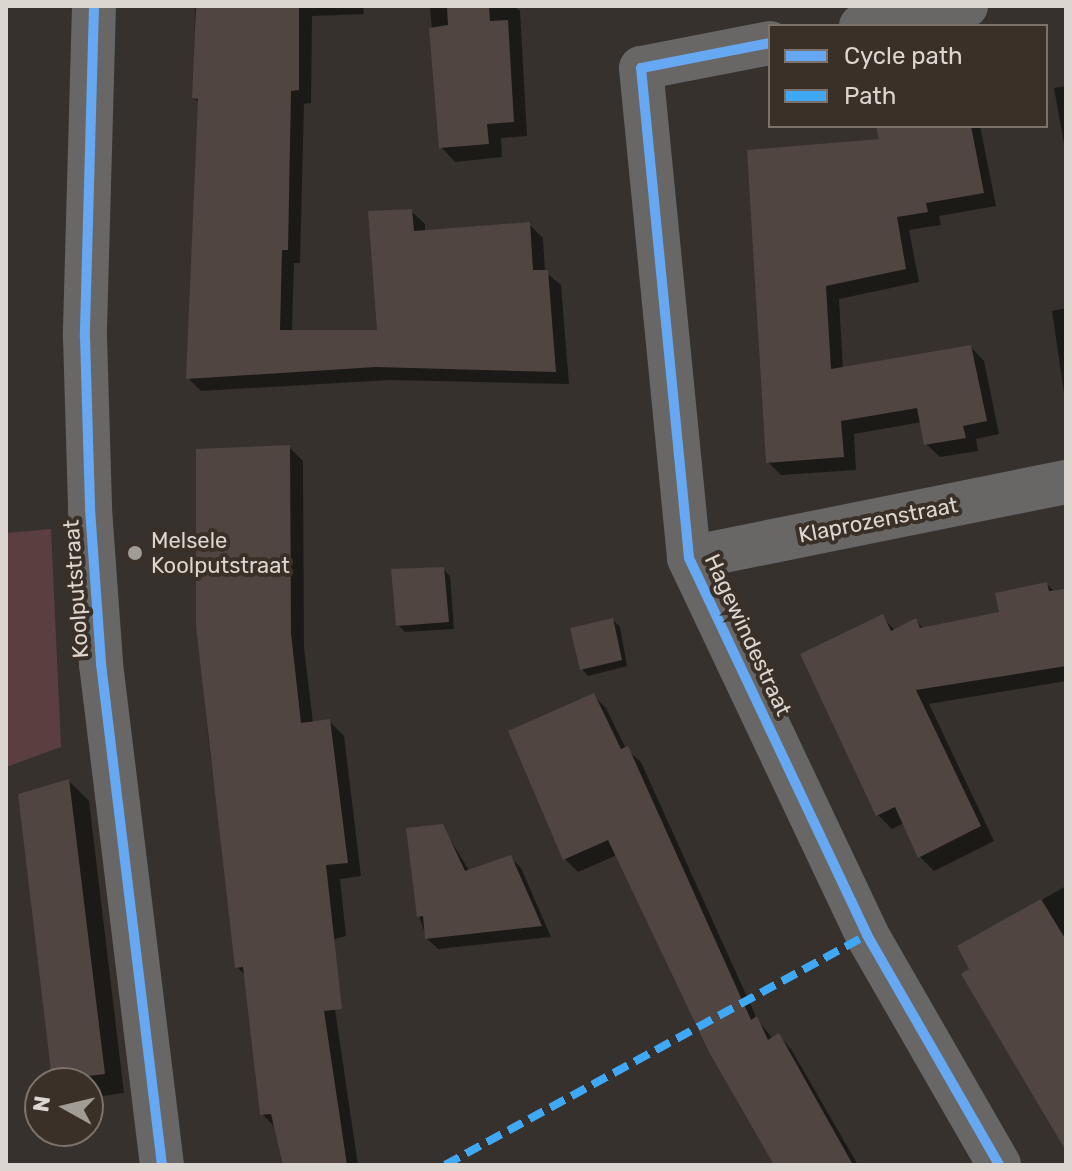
<!DOCTYPE html>
<style>
body{margin:0}
#map{position:relative;width:1072px;height:1171px;overflow:hidden;background:#36312c;font-family:Rubik,sans-serif}
div>[style]{position:absolute}
[style*='--x']{left:calc(var(--x)*1px);top:calc(var(--y)*1px);width:calc(var(--w)*1px);rotate:calc(var(--a)*1deg)}
.green>*{inset:0;background:#5b3f40}
.shadow>*{inset:0;background:#0007}
.building>*{inset:0;background:#504541}
.minor>*{height:44px;margin:-22px;padding:0 22px;transform-origin:22px;border-radius:22px;background:#686765}
.tertiary>*{height:44px;margin:-22px;padding:0 22px;transform-origin:22px;border-radius:22px;background:#686765}
.quiet>*{height:8px;margin-top:-4px;transform-origin:0;background:repeating-linear-gradient(90deg,#3fa9f5 0 16px,transparent 0 24px)}
.cycleway>*{height:10px;margin:-5px;padding:0 5px;transform-origin:5px;border-radius:5px;background:#66a8f1}
.dots>*{width:22px;height:22px;translate:-50% -50%;box-sizing:border-box;border:4px solid #3a3028;border-radius:50%}
span{translate:-50% -50%;white-space:nowrap;text-align:center;line-height:1.15;-webkit-text-stroke:8px #3a3028;paint-order:stroke}
.street-label{font-size:22px;color:#dcd6d1}
.poi-label{font-size:22px;color:#dcd6d1}
.left{translate:0 -50%;text-align:left}
.frame{position:absolute;inset:0;border:8px solid #dcd6d1;pointer-events:none}
.legend{position:absolute;left:768px;top:24px;width:280px;height:104px;box-sizing:border-box;background:#3a3028;border:2px solid #7b726c;margin:0;padding:10px 14px;list-style:none;font-size:24px;color:#dcd6d1}
.legend li{display:flex;align-items:center;gap:16px;height:40px}
.legend b{width:40px;border:2px solid #7b726c}
.north{position:absolute;left:24px;top:1067px;width:80px;height:80px;box-sizing:border-box;background:#3a3028;border:2px solid #7b726c;border-radius:50%;rotate:278deg;font-size:22px;font-weight:700;line-height:32px;text-align:center;color:#dcd6d1}
.north::after{content:'';display:block;margin:auto;width:28px;height:36px;background:#a29c97;clip-path:polygon(50% 0,100% 100%,50% 72%,0 100%)}
</style>
<div id="map">
<div class="green">
<i style="clip-path:polygon(51px 529px,61px 747px,6px 767px,6px 533px)"></i>
</div>
<div class="shadow">
<i style="clip-path:polygon(195px 6px,363px 6px,364px 14px,312px 16px,311px 103px,304px 104px,300px 263px,294px 263px,292px 332px,380px 332px,411px 211px,425px 224px,425px 232px,529px 224px,543px 238px,545px 272px,561px 285px,569px 384px,390px 380px,201px 391px,188px 378px,200px 103px,194px 98px)"></i>
<i style="clip-path:polygon(430px 6px,514px 6px,520px 11px,527px 136px,501px 138px,502px 157px,455px 162px,441px 147px)"></i>
<i style="clip-path:polygon(1066px 86px,1066px 155px,1054px 88px)"></i>
<i style="clip-path:polygon(912px 126px,980px 126px,996px 206px,939px 216px,941px 225px,909px 230px,919px 282px,839px 299px,843px 369px,971px 347px,984px 361px,999px 434px,976px 439px,978px 451px,940px 457px,926px 444px,922px 422px,854px 434px,856px 470px,781px 475px,768px 462px,749px 152px,881px 141px)"></i>
<i style="clip-path:polygon(1066px 308px,1066px 407px,1052px 311px)"></i>
<i style="clip-path:polygon(289px 447px,303px 461px,304px 648px,313px 723px,329px 721px,344px 736px,361px 876px,340px 879px,346px 936px,325px 942px,358px 1165px,285px 1165px,275px 1127px,262px 1114px,246px 976px,237px 967px,208px 734px,198px 626px)"></i>
<i style="clip-path:polygon(443px 569px,450px 576px,454px 629px,405px 632px,398px 625px)"></i>
<i style="clip-path:polygon(1047px 584px,1055px 592px,1066px 591px,1066px 681px,929px 704px,994px 841px,934px 871px,920px 857px,904px 823px,892px 829px,878px 815px,882px 617px,896px 631px,915px 620px,924px 629px,1001px 614px)"></i>
<i style="clip-path:polygon(613px 620px,620px 627px,627px 666px,588px 676px,582px 669px)"></i>
<i style="clip-path:polygon(593px 695px,606px 708px,626px 749px,641px 762px,757px 1019px,773px 1039px,778px 1035px,791px 1049px,858px 1165px,776px 1165px,617px 855px,578px 872px,565px 859px)"></i>
<i style="clip-path:polygon(69px 781px,89px 801px,124px 1093px,88px 1098px,88px 1083px,54px 1079px)"></i>
<i style="clip-path:polygon(442px 826px,470px 872px,510px 857px,521px 868px,551px 937px,438px 949px,427px 939px,419px 916px)"></i>
<i style="clip-path:polygon(1066px 886px,1066px 1147px,959px 947px)"></i>
</div>
<div class="building">
<i style="clip-path:polygon(196px 6px,299px 6px,299px 90px,291px 91px,288px 250px,282px 250px,280px 330px,377px 330px,368px 211px,412px 209px,414px 231px,530px 222px,533px 270px,548px 270px,556px 372px,376px 367px,186px 379px,198px 99px,192px 98px)"></i>
<i style="clip-path:polygon(447px 6px,489px 6px,490px 21px,508px 20px,514px 122px,487px 124px,489px 144px,439px 148px,429px 28px,448px 25px)"></i>
<i style="clip-path:polygon(876px 126px,971px 126px,984px 193px,926px 203px,928px 212px,897px 217px,906px 269px,826px 286px,831px 369px,971px 345px,987px 421px,963px 426px,966px 438px,924px 445px,917px 408px,841px 421px,844px 457px,766px 463px,747px 150px,879px 139px)"></i>
<i style="clip-path:polygon(290px 445px,291px 633px,301px 723px,330px 719px,348px 863px,326px 865px,342px 1009px,324px 1011px,347px 1165px,283px 1165px,271px 1114px,260px 1115px,243px 967px,235px 968px,196px 626px,196px 449px)"></i>
<i style="clip-path:polygon(444px 567px,449px 622px,396px 626px,391px 569px)"></i>
<i style="clip-path:polygon(1047px 582px,1049px 591px,1066px 589px,1066px 666px,916px 690px,981px 826px,918px 858px,895px 807px,876px 816px,800px 654px,883px 614px,891px 631px,916px 618px,920px 628px,999px 612px,995px 593px)"></i>
<i style="clip-path:polygon(613px 618px,622px 660px,580px 670px,570px 628px)"></i>
<i style="clip-path:polygon(594px 693px,621px 749px,628px 746px,751px 1020px,757px 1016px,768px 1040px,779px 1033px,853px 1165px,774px 1165px,709px 1052px,608px 840px,563px 860px,508px 731px)"></i>
<i style="clip-path:polygon(69px 779px,105px 1074px,52px 1080px,18px 794px)"></i>
<i style="clip-path:polygon(443px 824px,465px 871px,511px 855px,542px 926px,425px 939px,423px 916px,417px 917px,406px 828px)"></i>
<i style="clip-path:polygon(1041px 899px,1066px 940px,1066px 1151px,961px 974px,969px 969px,957px 946px)"></i>
</div>
<div class="minor">
<i style="--x:861;--y:26;--w:107;--a:-10.8"></i>
<i style="--x:770;--y:43;--w:131;--a:169"></i>
<i style="--x:641;--y:68;--w:492;--a:84.4"></i>
<i style="--x:689;--y:558;--w:417;--a:64.7"></i>
<i style="--x:867;--y:935;--w:265;--a:60.1"></i>
<i style="--x:689;--y:558;--w:385;--a:-11.4"></i>
</div>
<div class="tertiary">
<i style="--x:94;--y:6;--w:331;--a:91.6"></i>
<i style="--x:85;--y:337;--w:172;--a:88.3"></i>
<i style="--x:90;--y:509;--w:155;--a:85.9"></i>
<i style="--x:101;--y:664;--w:505;--a:83.06"></i>
</div>
<div class="quiet">
<i style="--x:445;--y:1165;--w:481;--a:-28.6"></i>
</div>
<div class="cycleway">
<i style="--x:94;--y:6;--w:331;--a:91.6"></i>
<i style="--x:85;--y:337;--w:172;--a:88.3"></i>
<i style="--x:90;--y:509;--w:155;--a:85.9"></i>
<i style="--x:101;--y:664;--w:505;--a:83.06"></i>
<i style="--x:770;--y:43;--w:131;--a:169"></i>
<i style="--x:641;--y:68;--w:492;--a:84.4"></i>
<i style="--x:689;--y:558;--w:417;--a:64.7"></i>
<i style="--x:867;--y:935;--w:265;--a:60.1"></i>
</div>
<div class="dots">
<i style="left:135px;top:553px;background:#a29c97"></i>
</div>
<div class="street-label">
<span style="left:878px;top:520px;rotate:-11deg">Klaprozenstraat</span>
<span style="left:76px;top:589px;rotate:-94deg">Koolputstraat</span>
<span style="left:748px;top:635px;rotate:65deg">Hagewindestraat</span>
</div>
<div class="poi-label">
<span class="left" style="left:151px;top:553px">Melsele<br>Koolputstraat</span>
</div>
<div class="frame"></div>
<ul class="legend">
<li><b style="height:10px;background:#66a8f1"></b>Cycle path</li>
<li><b style="height:10px;background:#3fa9f5"></b>Path</li>
</ul>
<div class="north">N</div>
</div>
